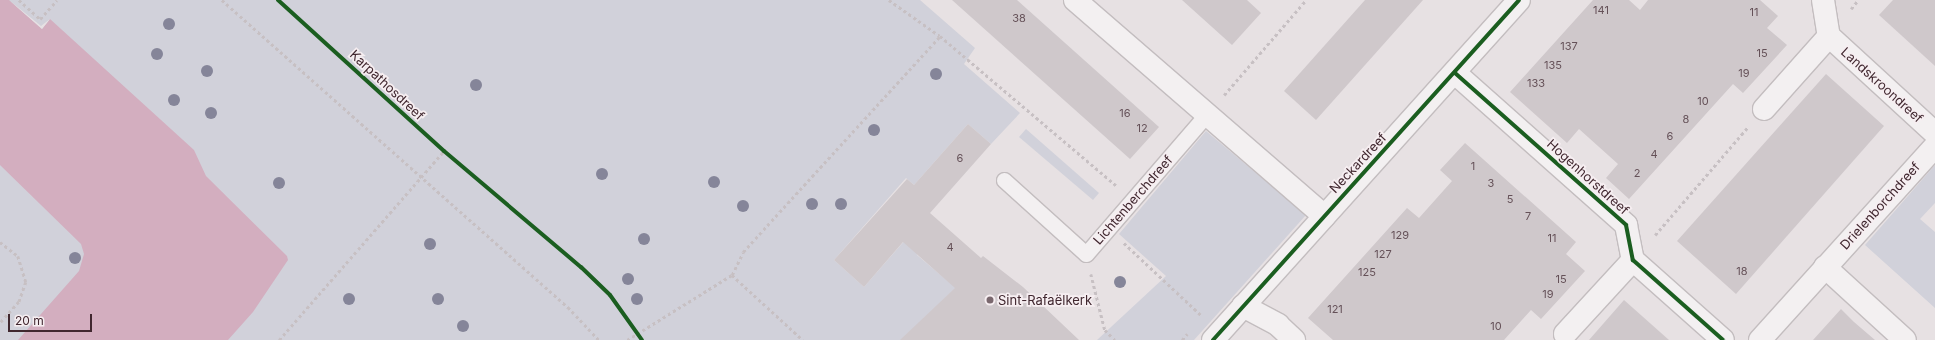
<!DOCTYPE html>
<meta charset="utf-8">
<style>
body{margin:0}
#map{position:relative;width:1935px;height:340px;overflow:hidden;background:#e7e1e3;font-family:Inter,sans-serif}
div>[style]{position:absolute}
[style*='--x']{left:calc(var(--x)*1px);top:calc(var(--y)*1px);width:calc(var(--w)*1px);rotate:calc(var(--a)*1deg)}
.green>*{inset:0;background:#d1d1da}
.water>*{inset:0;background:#d3aebf}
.pier>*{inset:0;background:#e7e1e3}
.building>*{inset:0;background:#cfc8cb}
.path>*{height:2.5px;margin-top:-1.25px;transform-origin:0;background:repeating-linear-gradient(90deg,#c7c0c3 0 3px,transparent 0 6px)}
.roads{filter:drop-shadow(1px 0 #c3bdbf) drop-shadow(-1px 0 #c3bdbf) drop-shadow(0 1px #c3bdbf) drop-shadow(0 -1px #c3bdbf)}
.lane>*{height:15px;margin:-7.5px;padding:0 7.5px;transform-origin:7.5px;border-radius:7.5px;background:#f3f0f1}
.street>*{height:22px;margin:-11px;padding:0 11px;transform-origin:11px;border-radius:11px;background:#f3f0f1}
.cycleway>*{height:4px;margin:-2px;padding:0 2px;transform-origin:2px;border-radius:2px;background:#1b5e20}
.trees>*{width:12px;height:12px;margin:-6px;border-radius:50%;background:#858599}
.dots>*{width:11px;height:11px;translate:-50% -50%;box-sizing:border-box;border:2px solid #f6eef1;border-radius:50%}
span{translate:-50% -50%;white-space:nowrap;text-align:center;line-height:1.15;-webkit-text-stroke:3.5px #f6eef1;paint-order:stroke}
.number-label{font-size:11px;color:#655158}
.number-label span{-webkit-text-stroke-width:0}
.street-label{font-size:13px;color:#40272f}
.poi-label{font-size:13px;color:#40272f}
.left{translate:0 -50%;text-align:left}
.scale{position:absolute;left:8px;top:314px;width:84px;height:18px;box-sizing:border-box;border:2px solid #40272f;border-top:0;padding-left:5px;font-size:12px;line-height:14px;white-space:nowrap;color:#40272f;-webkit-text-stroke:3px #f6eef1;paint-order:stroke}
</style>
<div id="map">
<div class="green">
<i style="clip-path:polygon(0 0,920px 0,975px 48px,964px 64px,1020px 113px,991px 144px,968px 124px,914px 185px,906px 178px,834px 260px,864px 287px,913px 231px,917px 255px,950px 283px,964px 280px,901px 340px,0 340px)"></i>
<i style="clip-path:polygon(1026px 129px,1099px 193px,1093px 200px,1019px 137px)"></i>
<i style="clip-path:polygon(1206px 131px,1306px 215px,1194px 340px,1097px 340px,1166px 276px,1119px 234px)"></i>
<i style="clip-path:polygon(1935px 165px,1935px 203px,1920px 219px,1935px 232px,1935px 308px,1865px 245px)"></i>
</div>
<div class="water">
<i style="clip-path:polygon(0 0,9px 0,42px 29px,50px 19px,194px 150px,206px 176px,287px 256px,288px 260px,253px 312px,228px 340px,18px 340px,79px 271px,84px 254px,81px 244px,0 165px)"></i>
</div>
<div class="pier">
<i style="clip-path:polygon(9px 0,41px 26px,50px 19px,42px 29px)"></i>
</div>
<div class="building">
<i style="clip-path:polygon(952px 0,1017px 0,1159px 127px,1130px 159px)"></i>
<i style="clip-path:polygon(1182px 0,1247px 0,1261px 13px,1232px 45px)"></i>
<i style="clip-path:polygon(1365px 0,1423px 0,1316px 120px,1284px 91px)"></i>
<i style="clip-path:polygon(1593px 0,1629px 0,1640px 10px,1648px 0,1760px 0,1778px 16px,1767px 28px,1787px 45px,1743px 93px,1733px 84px,1629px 199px,1606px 178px,1618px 164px,1579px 129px,1567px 143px,1510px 92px)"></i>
<i style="clip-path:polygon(1893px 0,1935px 0,1935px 66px,1879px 15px)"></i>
<i style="clip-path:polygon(1826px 74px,1884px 126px,1736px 294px,1677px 241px)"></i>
<i style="clip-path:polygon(968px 124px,991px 144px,930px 213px,981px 258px,983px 256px,1023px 287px,1079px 340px,900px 340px,955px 288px,903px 242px,864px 287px,834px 260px,907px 179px,914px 185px)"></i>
<i style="clip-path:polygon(1465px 143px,1576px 242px,1566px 254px,1585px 271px,1541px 319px,1531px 310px,1504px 340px,1333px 340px,1308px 318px,1407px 208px,1419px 218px,1452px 181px,1440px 170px)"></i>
<i style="clip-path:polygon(1624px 300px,1669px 340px,1589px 340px)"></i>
<i style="clip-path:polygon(1841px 309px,1854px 322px,1875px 340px,1813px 340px)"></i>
</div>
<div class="path">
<i style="--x:19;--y:0;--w:28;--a:42"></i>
<i style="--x:40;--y:19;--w:25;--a:-48"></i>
<i style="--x:222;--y:0;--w:463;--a:41.6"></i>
<i style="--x:568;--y:307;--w:45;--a:46.8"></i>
<i style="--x:889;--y:0;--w:62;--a:35.2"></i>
<i style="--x:940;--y:36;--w:231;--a:40.3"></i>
<i style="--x:1851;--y:9;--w:11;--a:-52"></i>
<i style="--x:1224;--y:95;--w:125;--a:-49.2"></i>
<i style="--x:1655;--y:235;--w:143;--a:-49.3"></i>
<i style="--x:0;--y:242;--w:23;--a:38"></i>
<i style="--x:18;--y:256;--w:27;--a:73"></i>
<i style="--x:26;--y:282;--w:21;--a:109"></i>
<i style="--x:19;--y:302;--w:28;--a:132"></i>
<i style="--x:1124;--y:243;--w:105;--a:43.1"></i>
<i style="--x:1091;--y:274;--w:58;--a:76"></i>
<i style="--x:1105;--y:330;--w:14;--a:45"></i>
<i style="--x:732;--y:275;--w:96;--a:42.5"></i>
<i style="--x:279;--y:340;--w:251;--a:-48.9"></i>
<i style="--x:627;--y:340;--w:123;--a:-31.8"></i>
<i style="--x:732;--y:275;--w:25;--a:-64"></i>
<i style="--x:743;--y:252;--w:292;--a:-47.6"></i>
<i style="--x:1182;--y:340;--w:8;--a:-50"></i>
</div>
<div class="roads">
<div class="lane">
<i style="--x:1004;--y:180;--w:110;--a:42.1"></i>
<i style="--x:1086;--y:254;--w:182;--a:-49.2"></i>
</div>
<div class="street">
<i style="--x:1075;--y:0;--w:330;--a:40.9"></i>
<i style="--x:1823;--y:0;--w:36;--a:81"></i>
<i style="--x:1829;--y:36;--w:144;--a:42.5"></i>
<i style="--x:1455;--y:73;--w:229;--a:41.6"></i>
<i style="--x:1626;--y:225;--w:36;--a:79"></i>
<i style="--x:1633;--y:260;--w:120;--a:41.6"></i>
<i style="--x:1764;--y:109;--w:98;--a:-48.3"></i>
<i style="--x:1825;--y:267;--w:108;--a:42.4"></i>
<i style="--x:1243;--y:306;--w:40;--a:28"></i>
<i style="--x:1278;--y:325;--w:22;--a:43"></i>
<i style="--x:1565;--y:334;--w:100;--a:-47.4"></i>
<i style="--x:1213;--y:340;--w:457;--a:-48"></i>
<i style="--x:1760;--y:340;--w:261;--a:-47.9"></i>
</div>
</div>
<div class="cycleway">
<i style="--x:278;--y:0;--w:224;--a:42.3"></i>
<i style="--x:444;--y:151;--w:180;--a:40.3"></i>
<i style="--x:581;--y:267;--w:40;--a:44"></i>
<i style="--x:610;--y:295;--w:55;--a:54.6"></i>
<i style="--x:1455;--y:73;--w:229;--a:41.6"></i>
<i style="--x:1626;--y:225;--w:36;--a:79"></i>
<i style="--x:1633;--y:260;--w:120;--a:41.6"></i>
<i style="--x:1213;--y:340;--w:457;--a:-48"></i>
</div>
<div class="trees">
<i style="left:169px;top:24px"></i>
<i style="left:157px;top:54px"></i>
<i style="left:207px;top:71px"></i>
<i style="left:936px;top:74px"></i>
<i style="left:476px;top:85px"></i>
<i style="left:174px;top:100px"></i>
<i style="left:211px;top:113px"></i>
<i style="left:874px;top:130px"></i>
<i style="left:602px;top:174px"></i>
<i style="left:714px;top:182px"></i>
<i style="left:279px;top:183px"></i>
<i style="left:812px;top:204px"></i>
<i style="left:841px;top:204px"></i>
<i style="left:743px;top:206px"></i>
<i style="left:644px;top:239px"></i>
<i style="left:430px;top:244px"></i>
<i style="left:75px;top:258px"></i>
<i style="left:628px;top:279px"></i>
<i style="left:1120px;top:282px"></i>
<i style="left:349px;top:299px"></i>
<i style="left:438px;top:299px"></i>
<i style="left:637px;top:299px"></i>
<i style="left:463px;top:326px"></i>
</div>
<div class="dots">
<i style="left:990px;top:300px;background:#7a686e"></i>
</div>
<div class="number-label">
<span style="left:1601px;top:10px">141</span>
<span style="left:1754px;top:12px">11</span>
<span style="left:1019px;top:18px">38</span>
<span style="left:1569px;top:46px">137</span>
<span style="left:1762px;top:53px">15</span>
<span style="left:1553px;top:65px">135</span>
<span style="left:1744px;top:73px">19</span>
<span style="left:1536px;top:83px">133</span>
<span style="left:1703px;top:101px">10</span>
<span style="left:1125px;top:113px">16</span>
<span style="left:1686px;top:119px">8</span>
<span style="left:1142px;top:128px">12</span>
<span style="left:1670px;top:136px">6</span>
<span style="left:1654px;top:154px">4</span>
<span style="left:960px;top:158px">6</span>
<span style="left:1473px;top:166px">1</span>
<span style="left:1637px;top:173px">2</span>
<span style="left:1491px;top:183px">3</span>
<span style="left:1510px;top:199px">5</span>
<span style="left:1528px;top:216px">7</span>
<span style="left:1400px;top:235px">129</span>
<span style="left:1552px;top:238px">11</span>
<span style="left:950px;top:247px">4</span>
<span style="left:1383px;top:254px">127</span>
<span style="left:1742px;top:271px">18</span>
<span style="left:1367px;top:272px">125</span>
<span style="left:1561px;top:279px">15</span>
<span style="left:1548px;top:294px">19</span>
<span style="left:1335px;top:309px">121</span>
<span style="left:1496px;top:326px">10</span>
</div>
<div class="street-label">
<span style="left:387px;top:85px;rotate:43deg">Karpathosdreef</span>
<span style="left:1882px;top:85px;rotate:42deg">Landskroondreef</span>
<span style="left:1358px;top:163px;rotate:-47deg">Neckardreef</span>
<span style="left:1588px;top:177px;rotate:42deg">Hogenhorstdreef</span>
<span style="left:1133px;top:200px;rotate:-49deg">Lichtenberchdreef</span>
<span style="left:1880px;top:206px;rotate:-48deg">Drielenborchdreef</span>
</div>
<div class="poi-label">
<span class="left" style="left:998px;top:300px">Sint-Rafaëlkerk</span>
</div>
<div class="scale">20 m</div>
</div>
